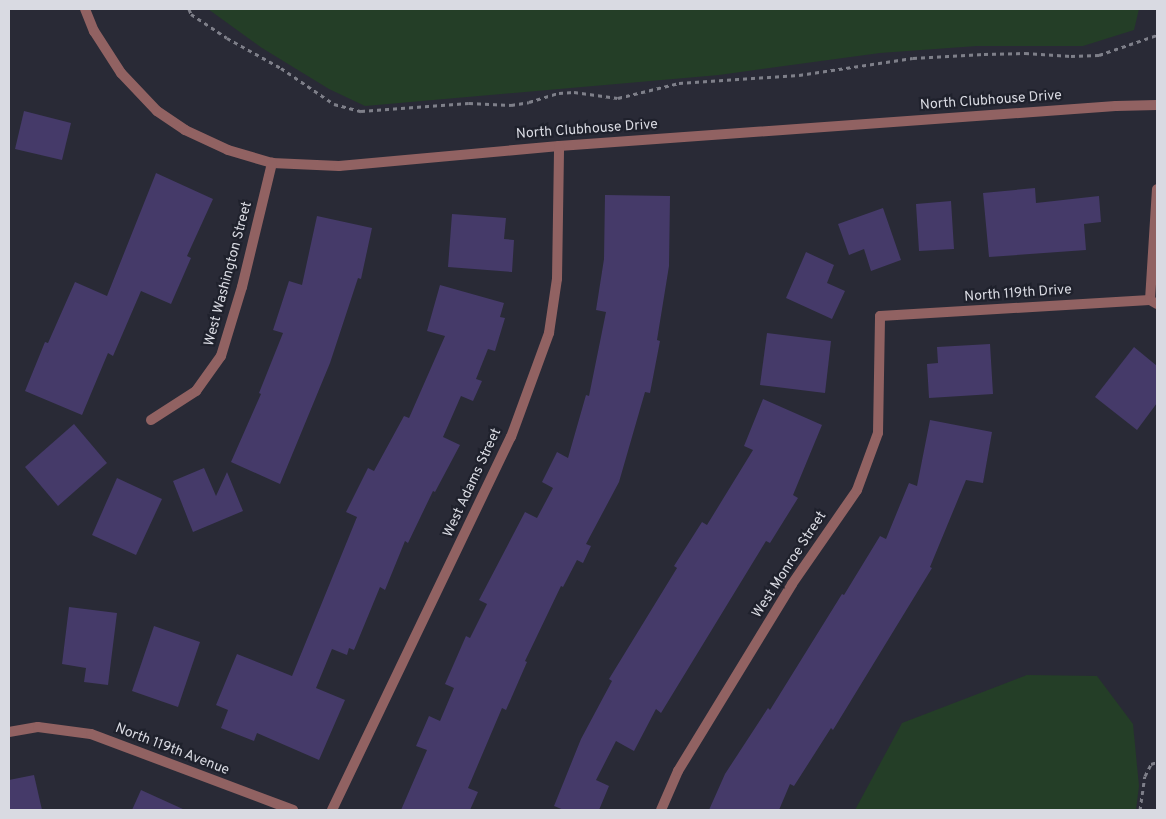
<!DOCTYPE html>
<style>
body{margin:0}
#map{position:relative;width:1166px;height:819px;overflow:hidden;background:#292a36;font-family:Overpass,sans-serif}
div>[style]{position:absolute}
[style*='--x']{left:calc(var(--x)*1px);top:calc(var(--y)*1px);width:calc(var(--w)*1px);rotate:calc(var(--a)*1deg)}
.green>*{inset:0;background:#243e27}
.building>*{inset:0;background:#453a69}
.path>*{height:3px;margin-top:-1.5px;transform-origin:0;background:repeating-linear-gradient(90deg,#7e7f89 0 4px,transparent 0 8px)}
.minor>*{height:10px;margin:-5px;padding:0 5px;transform-origin:5px;border-radius:5px;background:#916262}
span{translate:-50% -50%;white-space:nowrap;text-align:center;line-height:1.15;-webkit-text-stroke:4.5px #1f212c;paint-order:stroke}
.street-label{font-size:14px;color:#d9dae2}
.frame{position:absolute;inset:0;border:10px solid #d9dae2;pointer-events:none}
</style>
<div id="map">
<div class="green">
<i style="clip-path:polygon(208px 9px,1139px 9px,1134px 30px,1083px 46px,977px 46px,880px 53px,719px 75px,365px 106px,329px 89px,262px 48px)"></i>
<i style="clip-path:polygon(1027px 675px,1097px 676px,1133px 724px,1139px 786px,1136px 810px,855px 810px,902px 723px)"></i>
</div>
<div class="building">
<i style="clip-path:polygon(24px 111px,71px 123px,62px 160px,15px 149px)"></i>
<i style="clip-path:polygon(156px 173px,213px 199px,187px 256px,191px 258px,171px 304px,141px 291px,113px 356px,108px 353px,82px 415px,25px 391px,45px 342px,48px 343px,75px 282px,107px 296px)"></i>
<i style="clip-path:polygon(1035px 188px,1036px 203px,1099px 196px,1101px 222px,1084px 224px,1086px 250px,989px 257px,983px 193px)"></i>
<i style="clip-path:polygon(605px 195px,670px 196px,669px 266px,657px 340px,660px 341px,650px 393px,645px 392px,619px 482px,586px 544px,591px 546px,583px 563px,577px 560px,563px 587px,561px 586px,525px 661px,527px 662px,506px 710px,502px 708px,468px 788px,478px 792px,470px 810px,401px 810px,427px 750px,416px 746px,429px 716px,440px 721px,454px 688px,445px 684px,466px 636px,470px 638px,487px 604px,479px 600px,525px 512px,537px 518px,553px 488px,542px 482px,557px 452px,568px 458px,586px 395px,589px 396px,606px 312px,596px 310px,604px 259px)"></i>
<i style="clip-path:polygon(951px 201px,954px 249px,919px 251px,916px 204px)"></i>
<i style="clip-path:polygon(883px 208px,901px 260px,871px 271px,864px 249px,849px 255px,838px 224px)"></i>
<i style="clip-path:polygon(452px 214px,506px 218px,504px 239px,514px 240px,512px 272px,448px 267px)"></i>
<i style="clip-path:polygon(317px 216px,372px 228px,361px 279px,358px 278px,330px 363px,280px 484px,231px 462px,261px 394px,259px 393px,283px 333px,273px 330px,289px 281px,302px 285px)"></i>
<i style="clip-path:polygon(806px 252px,834px 265px,827px 283px,845px 291px,832px 319px,786px 298px)"></i>
<i style="clip-path:polygon(440px 285px,504px 303px,500px 317px,505px 318px,495px 351px,488px 349px,476px 379px,482px 381px,473px 401px,461px 396px,443px 437px,460px 445px,435px 492px,433px 491px,408px 543px,405px 541px,385px 590px,380px 587px,354px 650px,349px 648px,347px 655px,332px 649px,316px 688px,345px 700px,319px 760px,257px 733px,254px 741px,221px 728px,228px 710px,216px 705px,237px 654px,292px 676px,357px 517px,346px 512px,368px 468px,374px 471px,404px 416px,409px 418px,445px 336px,427px 331px)"></i>
<i style="clip-path:polygon(767px 333px,831px 341px,825px 393px,760px 385px)"></i>
<i style="clip-path:polygon(990px 344px,993px 394px,929px 398px,927px 364px,938px 363px,937px 347px)"></i>
<i style="clip-path:polygon(1134px 347px,1157px 366px,1157px 403px,1137px 430px,1095px 397px)"></i>
<i style="clip-path:polygon(763px 399px,822px 425px,793px 495px,798px 498px,770px 543px,766px 541px,661px 713px,656px 709px,634px 751px,616px 741px,596px 780px,609px 786px,599px 810px,564px 810px,554px 806px,581px 739px,612px 681px,609px 679px,677px 568px,674px 566px,702px 522px,707px 525px,753px 450px,744px 446px)"></i>
<i style="clip-path:polygon(930px 420px,992px 432px,983px 483px,966px 480px,930px 567px,932px 568px,833px 730px,831px 728px,794px 786px,790px 784px,779px 810px,709px 810px,725px 774px,768px 708px,770px 710px,842px 594px,844px 595px,880px 536px,886px 539px,909px 483px,917px 486px)"></i>
<i style="clip-path:polygon(74px 424px,107px 463px,58px 506px,25px 467px)"></i>
<i style="clip-path:polygon(204px 468px,216px 496px,227px 472px,243px 511px,193px 532px,173px 481px)"></i>
<i style="clip-path:polygon(117px 478px,162px 499px,136px 555px,92px 535px)"></i>
<i style="clip-path:polygon(69px 607px,117px 613px,108px 685px,84px 682px,86px 668px,62px 664px)"></i>
<i style="clip-path:polygon(154px 626px,200px 642px,178px 707px,132px 691px)"></i>
<i style="clip-path:polygon(34px 775px,42px 810px,9px 810px,9px 780px)"></i>
<i style="clip-path:polygon(141px 790px,185px 810px,132px 810px)"></i>
</div>
<div class="path">
<i style="--x:189;--y:9;--w:5;--a:68"></i>
<i style="--x:191;--y:14;--w:43;--a:33.7"></i>
<i style="--x:227;--y:38;--w:62;--a:29.1"></i>
<i style="--x:281;--y:68;--w:64;--a:34.2"></i>
<i style="--x:334;--y:104;--w:28;--a:15"></i>
<i style="--x:361;--y:111;--w:108;--a:-4.2"></i>
<i style="--x:469;--y:103;--w:42;--a:2.7"></i>
<i style="--x:511;--y:105;--w:18;--a:-9"></i>
<i style="--x:529;--y:102;--w:31;--a:-17"></i>
<i style="--x:559;--y:93;--w:15;--a:-4"></i>
<i style="--x:574;--y:92;--w:44;--a:7.8"></i>
<i style="--x:618;--y:98;--w:63;--a:-13.8"></i>
<i style="--x:679;--y:83;--w:120;--a:-3.8"></i>
<i style="--x:799;--y:75;--w:115;--a:-8.5"></i>
<i style="--x:913;--y:58;--w:71;--a:-3.2"></i>
<i style="--x:984;--y:54;--w:41;--a:-1.4"></i>
<i style="--x:1025;--y:53;--w:46;--a:3.7"></i>
<i style="--x:1071;--y:56;--w:28;--a:-2"></i>
<i style="--x:1099;--y:55;--w:61;--a:-19"></i>
<i style="--x:1140;--y:810;--w:34;--a:-82"></i>
<i style="--x:1145;--y:776;--w:13;--a:-63"></i>
<i style="--x:1151;--y:764;--w:6;--a:-18"></i>
</div>
<div class="minor">
<i style="--x:85;--y:9;--w:24;--a:68"></i>
<i style="--x:94;--y:31;--w:50;--a:57.3"></i>
<i style="--x:121;--y:73;--w:52;--a:46.5"></i>
<i style="--x:157;--y:111;--w:34;--a:34"></i>
<i style="--x:185;--y:130;--w:47;--a:24.9"></i>
<i style="--x:228;--y:150;--w:46;--a:16.5"></i>
<i style="--x:272;--y:163;--w:67;--a:2.6"></i>
<i style="--x:339;--y:166;--w:221;--a:-5.2"></i>
<i style="--x:559;--y:146;--w:558;--a:-4.11"></i>
<i style="--x:1116;--y:106;--w:41;--a:-1.4"></i>
<i style="--x:1150;--y:300;--w:111;--a:-86.4"></i>
<i style="--x:151;--y:420;--w:54;--a:-32.8"></i>
<i style="--x:196;--y:391;--w:43;--a:-54.5"></i>
<i style="--x:221;--y:356;--w:72;--a:-73.1"></i>
<i style="--x:242;--y:287;--w:128;--a:-76.4"></i>
<i style="--x:9;--y:732;--w:29;--a:-10"></i>
<i style="--x:38;--y:727;--w:53;--a:7.5"></i>
<i style="--x:91;--y:734;--w:216;--a:20.6"></i>
<i style="--x:332;--y:810;--w:414;--a:-64.4"></i>
<i style="--x:511;--y:437;--w:111;--a:-69.9"></i>
<i style="--x:549;--y:333;--w:55;--a:-81.6"></i>
<i style="--x:557;--y:279;--w:133;--a:-89.1"></i>
<i style="--x:661;--y:810;--w:43;--a:-66.4"></i>
<i style="--x:678;--y:771;--w:219;--a:-58.6"></i>
<i style="--x:792;--y:584;--w:114;--a:-55.3"></i>
<i style="--x:857;--y:490;--w:61;--a:-69.8"></i>
<i style="--x:878;--y:433;--w:117;--a:-89"></i>
<i style="--x:880;--y:316;--w:270;--a:-3.4"></i>
<i style="--x:1150;--y:300;--w:8;--a:30"></i>
</div>
<div class="street-label">
<span style="left:991px;top:101px;rotate:-4deg">North Clubhouse Drive</span>
<span style="left:587px;top:130px;rotate:-4deg">North Clubhouse Drive</span>
<span style="left:229px;top:274px;rotate:-75deg">West Washington Street</span>
<span style="left:1018px;top:294px;rotate:-4deg">North 119th Drive</span>
<span style="left:473px;top:483px;rotate:-65deg">West Adams Street</span>
<span style="left:790px;top:565px;rotate:-57deg">West Monroe Street</span>
<span style="left:172px;top:750px;rotate:21deg">North 119th Avenue</span>
</div>
<div class="frame"></div>
</div>
